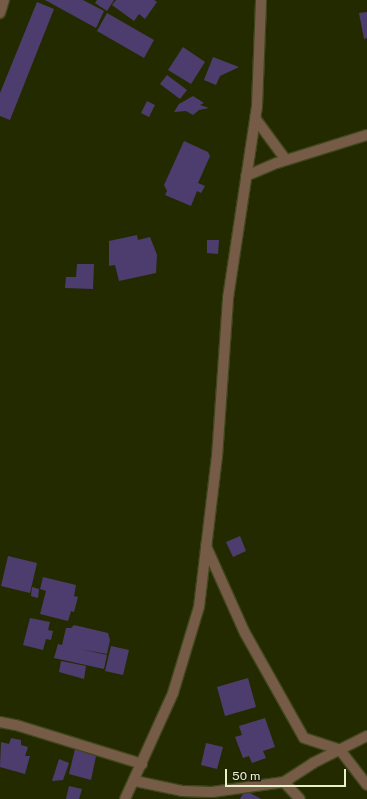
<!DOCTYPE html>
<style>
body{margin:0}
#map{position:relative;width:367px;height:799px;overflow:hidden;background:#242a00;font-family:"Public Sans",sans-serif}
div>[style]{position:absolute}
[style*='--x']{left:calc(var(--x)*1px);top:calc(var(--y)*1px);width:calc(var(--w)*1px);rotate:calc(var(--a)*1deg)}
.building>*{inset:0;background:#4d3d6e}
.roads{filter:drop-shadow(1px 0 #3f461c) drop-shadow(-1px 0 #3f461c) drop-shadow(0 1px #3f461c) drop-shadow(0 -1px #3f461c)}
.minor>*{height:10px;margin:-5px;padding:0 5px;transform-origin:5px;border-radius:5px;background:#765b47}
span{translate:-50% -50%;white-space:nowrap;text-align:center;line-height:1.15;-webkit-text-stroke:3px #1b1f07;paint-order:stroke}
.scale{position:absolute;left:225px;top:769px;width:121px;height:18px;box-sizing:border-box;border:2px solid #e7f0c8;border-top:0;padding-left:5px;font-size:12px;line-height:14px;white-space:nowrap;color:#e7f0c8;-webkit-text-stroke:3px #1b1f07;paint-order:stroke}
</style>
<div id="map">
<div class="building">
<i style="clip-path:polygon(45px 0,83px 0,104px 11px,96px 28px)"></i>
<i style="clip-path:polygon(97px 0,114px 0,107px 11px,95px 3px)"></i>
<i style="clip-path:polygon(116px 0,154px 0,157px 2px,145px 19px,139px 14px,134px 21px,112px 5px)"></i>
<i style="clip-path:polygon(37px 2px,54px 9px,10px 120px,0 116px,0 93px)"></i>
<i style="clip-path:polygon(367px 12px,367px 38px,364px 39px,359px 13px)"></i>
<i style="clip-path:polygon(107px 13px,154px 40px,144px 58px,97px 31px)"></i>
<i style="clip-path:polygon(183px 47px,205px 62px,191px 84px,168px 70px)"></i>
<i style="clip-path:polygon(213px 57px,239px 67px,220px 76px,216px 85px,204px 80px)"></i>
<i style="clip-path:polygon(167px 75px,187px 90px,180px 99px,160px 84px)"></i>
<i style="clip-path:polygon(193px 96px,204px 103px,200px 105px,209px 108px,199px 110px,193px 115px,186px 111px,174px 112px,179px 104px)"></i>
<i style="clip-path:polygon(147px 101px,155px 105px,149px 117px,141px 113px)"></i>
<i style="clip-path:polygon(184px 141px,208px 152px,210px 156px,198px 183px,205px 186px,201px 193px,197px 191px,191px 206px,165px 195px,167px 191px,164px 185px)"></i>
<i style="clip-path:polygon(137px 235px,138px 240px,150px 237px,157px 255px,156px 273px,119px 281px,115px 265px,109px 266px,109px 241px)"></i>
<i style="clip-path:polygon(207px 240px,219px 240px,218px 254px,207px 253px)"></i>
<i style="clip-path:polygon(77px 264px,94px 264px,93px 289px,65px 288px,66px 277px,76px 277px)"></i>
<i style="clip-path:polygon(240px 536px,246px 551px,233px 557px,226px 542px)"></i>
<i style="clip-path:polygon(8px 556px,37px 563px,30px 593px,1px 586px)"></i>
<i style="clip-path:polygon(43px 577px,76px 585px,74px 596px,78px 597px,74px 612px,71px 611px,68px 621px,40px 614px,46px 591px,40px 589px)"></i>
<i style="clip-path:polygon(32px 587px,39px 589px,38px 598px,31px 596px)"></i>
<i style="clip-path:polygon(30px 618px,50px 622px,48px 630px,53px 631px,51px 640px,46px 639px,43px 650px,23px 645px)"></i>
<i style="clip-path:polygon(74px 625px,108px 633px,110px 640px,107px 654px,80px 649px,107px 655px,104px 669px,54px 658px,58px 644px,62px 645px,66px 628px,71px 628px)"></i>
<i style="clip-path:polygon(111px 646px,129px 650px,123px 675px,105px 671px)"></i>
<i style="clip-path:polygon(61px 661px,86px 666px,84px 679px,59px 672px)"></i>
<i style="clip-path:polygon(248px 678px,256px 707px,225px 716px,217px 687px)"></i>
<i style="clip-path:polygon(265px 718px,275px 747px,263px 751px,266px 758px,252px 763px,249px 756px,243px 758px,235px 737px,242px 735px,239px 726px)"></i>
<i style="clip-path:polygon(11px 738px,21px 740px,21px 745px,28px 747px,25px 756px,30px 756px,25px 774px,0 767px,1px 742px,9px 744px)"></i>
<i style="clip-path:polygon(206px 743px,223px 747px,217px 769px,201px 765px)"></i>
<i style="clip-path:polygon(75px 749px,96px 756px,91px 780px,69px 774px)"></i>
<i style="clip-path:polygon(59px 759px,69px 763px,63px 780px,52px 781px)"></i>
<i style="clip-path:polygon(69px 786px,82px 789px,79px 799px,66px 799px)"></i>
<i style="clip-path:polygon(245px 790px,261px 799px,240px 799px)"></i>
</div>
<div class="roads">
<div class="minor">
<i style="--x:0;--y:13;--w:14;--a:-73"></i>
<i style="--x:255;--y:118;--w:52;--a:53.6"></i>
<i style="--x:246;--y:176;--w:34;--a:-23"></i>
<i style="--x:277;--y:163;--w:94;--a:-17.3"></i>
<i style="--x:206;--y:546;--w:95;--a:65.9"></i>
<i style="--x:245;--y:633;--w:120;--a:60.7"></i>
<i style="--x:304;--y:738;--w:38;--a:18"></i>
<i style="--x:340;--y:750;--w:44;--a:52.4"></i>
<i style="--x:0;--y:722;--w:16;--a:11"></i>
<i style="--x:16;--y:725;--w:132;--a:17.2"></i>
<i style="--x:135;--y:781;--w:48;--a:12"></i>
<i style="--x:182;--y:791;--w:30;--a:2"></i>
<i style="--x:212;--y:792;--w:73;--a:-7.9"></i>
<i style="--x:284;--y:782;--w:35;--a:-33"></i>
<i style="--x:313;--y:763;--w:60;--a:-26.6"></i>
<i style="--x:284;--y:782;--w:23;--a:47"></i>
<i style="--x:125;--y:799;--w:116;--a:-65.6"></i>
<i style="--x:173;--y:693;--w:90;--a:-73.2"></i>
<i style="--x:199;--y:607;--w:151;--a:-83.2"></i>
<i style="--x:217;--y:457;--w:159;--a:-86"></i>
<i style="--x:228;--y:298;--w:194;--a:-81.4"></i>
<i style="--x:257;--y:106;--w:106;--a:-87.8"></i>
</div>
</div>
<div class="scale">50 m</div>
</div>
